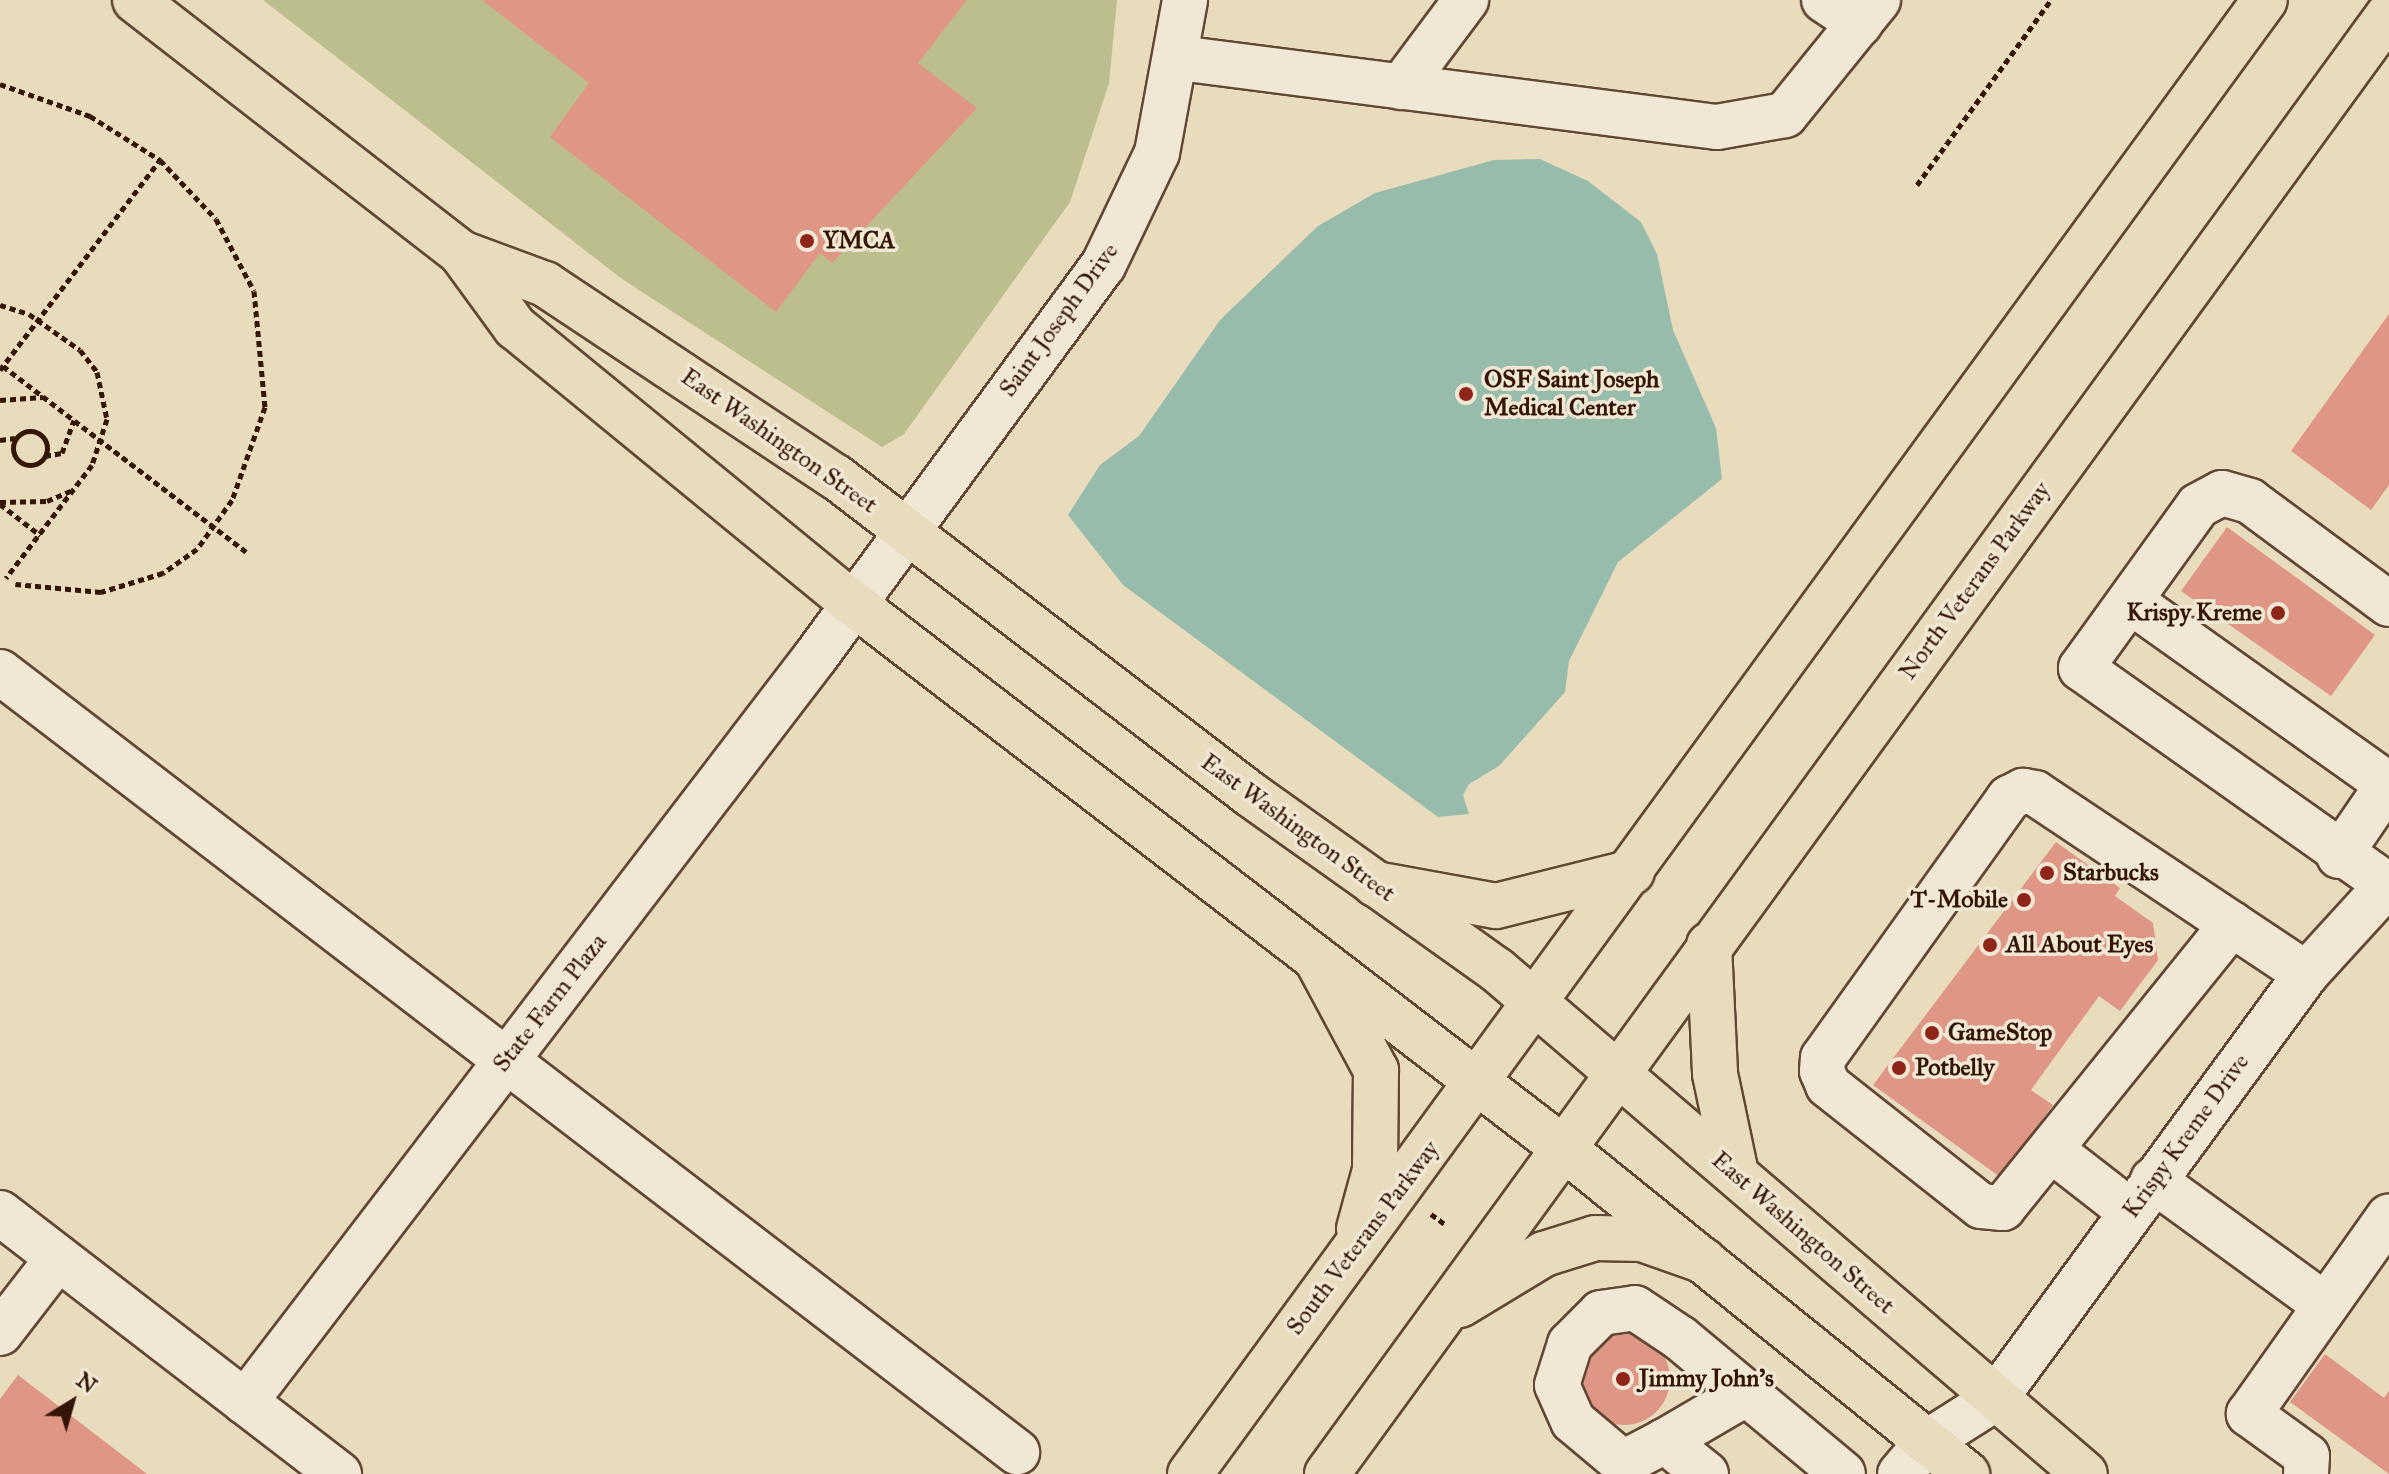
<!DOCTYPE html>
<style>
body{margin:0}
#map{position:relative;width:2389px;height:1474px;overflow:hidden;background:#e8dcbd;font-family:"IM FELL Great Primer",serif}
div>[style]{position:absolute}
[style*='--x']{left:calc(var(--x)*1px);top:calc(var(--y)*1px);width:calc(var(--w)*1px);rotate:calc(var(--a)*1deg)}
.green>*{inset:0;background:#bdbe8d}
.water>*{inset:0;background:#98bcac}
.building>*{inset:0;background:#df9685}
.round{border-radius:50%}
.path>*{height:5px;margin-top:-2.5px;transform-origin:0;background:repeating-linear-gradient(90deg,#351506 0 6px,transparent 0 10px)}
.path>.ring{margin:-2.5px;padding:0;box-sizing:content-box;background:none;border:5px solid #351506;border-radius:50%}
.roads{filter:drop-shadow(2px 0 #624734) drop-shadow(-2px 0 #624734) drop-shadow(0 2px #624734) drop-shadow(0 -2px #624734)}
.minor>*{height:44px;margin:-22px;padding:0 22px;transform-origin:22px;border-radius:22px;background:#f0e8d4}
.major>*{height:44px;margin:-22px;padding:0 22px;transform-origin:22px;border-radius:22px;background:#e8dcbd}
.highway>*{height:44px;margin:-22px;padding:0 22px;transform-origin:22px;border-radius:22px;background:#e8dcbd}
.dots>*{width:22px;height:22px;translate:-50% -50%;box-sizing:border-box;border:4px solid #f0e8d4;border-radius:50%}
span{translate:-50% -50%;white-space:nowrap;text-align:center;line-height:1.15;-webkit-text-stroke:7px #f0e8d4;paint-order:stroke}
.poi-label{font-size:24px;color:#351506;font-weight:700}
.left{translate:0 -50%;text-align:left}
.right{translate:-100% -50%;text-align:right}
.street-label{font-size:24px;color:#351506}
.north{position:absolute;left:32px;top:1362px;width:80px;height:80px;-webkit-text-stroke:6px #f0e8d4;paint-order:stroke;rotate:37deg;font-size:22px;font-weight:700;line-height:32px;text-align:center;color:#351506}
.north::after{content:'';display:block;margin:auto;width:28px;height:36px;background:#351506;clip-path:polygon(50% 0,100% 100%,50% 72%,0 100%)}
</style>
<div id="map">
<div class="green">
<i style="clip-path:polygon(263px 0,1117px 0,1109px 83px,1070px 202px,904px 434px,882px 447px,622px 279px)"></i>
</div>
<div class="water">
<i style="clip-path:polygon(1540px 159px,1588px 181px,1641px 222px,1657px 254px,1673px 330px,1716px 428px,1722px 479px,1618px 562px,1569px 661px,1565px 692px,1499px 766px,1469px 784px,1463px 795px,1469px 814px,1438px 817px,1123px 585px,1068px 515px,1100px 465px,1139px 436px,1220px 320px,1318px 226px,1375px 193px,1494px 160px)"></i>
</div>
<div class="building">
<i style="clip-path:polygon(482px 0,967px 0,918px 63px,977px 108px,832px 263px,820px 253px,776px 312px,550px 137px,589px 83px)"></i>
<i style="clip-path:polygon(2389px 314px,2389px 485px,2371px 510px,2291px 451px)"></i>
<i style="clip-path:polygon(2227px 527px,2375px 635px,2331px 696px,2181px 591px)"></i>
<i style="clip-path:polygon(2056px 842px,2120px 888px,2115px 896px,2153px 923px,2158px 960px,2120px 1011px,2099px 996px,2031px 1090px,2053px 1105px,2000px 1177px,1873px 1085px)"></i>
<i class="round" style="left:1578px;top:1333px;width:92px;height:92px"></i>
<i style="clip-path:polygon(2325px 1354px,2384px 1398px,2389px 1391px,2389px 1474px,2290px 1402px)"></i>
<i style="clip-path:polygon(18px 1375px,147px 1474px,0 1474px,0 1399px)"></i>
</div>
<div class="path">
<i style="--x:0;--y:84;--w:96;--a:19.6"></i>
<i style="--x:90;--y:116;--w:83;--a:32.2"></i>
<i style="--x:1917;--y:185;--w:228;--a:-54.1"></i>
<i style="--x:0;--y:305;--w:30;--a:17"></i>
<i style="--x:29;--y:314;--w:62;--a:35.2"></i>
<i style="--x:80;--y:350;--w:28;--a:52"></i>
<i style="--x:97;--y:372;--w:48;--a:78"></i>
<i style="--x:107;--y:419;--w:48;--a:108.1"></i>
<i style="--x:92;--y:465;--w:142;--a:127.3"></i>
<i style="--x:3;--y:366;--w:306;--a:37.4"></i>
<i style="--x:0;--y:370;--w:264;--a:-52.7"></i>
<i style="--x:160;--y:160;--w:81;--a:46.5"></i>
<i style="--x:216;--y:219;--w:81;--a:62.2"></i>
<i style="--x:254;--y:291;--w:117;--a:84.6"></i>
<i style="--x:265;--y:407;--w:99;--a:109.5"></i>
<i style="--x:232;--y:500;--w:60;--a:125.5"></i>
<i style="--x:197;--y:549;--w:42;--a:144.8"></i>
<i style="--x:163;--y:573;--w:65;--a:163"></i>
<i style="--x:101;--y:592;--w:86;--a:-174.7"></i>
<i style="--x:0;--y:400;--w:43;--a:-4"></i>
<i class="ring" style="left:13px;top:431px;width:29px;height:29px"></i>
<i style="--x:0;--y:440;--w:15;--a:-8"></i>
<i style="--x:45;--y:456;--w:17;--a:-10"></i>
<i style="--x:62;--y:453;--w:35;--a:-70"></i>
<i style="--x:0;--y:502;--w:47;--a:-1.2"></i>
<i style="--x:47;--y:501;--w:28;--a:-23"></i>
<i style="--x:0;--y:504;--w:51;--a:37.8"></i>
<i style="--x:1431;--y:1214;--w:19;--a:36"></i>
</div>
<div class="roads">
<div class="minor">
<i style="--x:1824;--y:0;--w:43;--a:33.7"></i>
<i style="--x:1179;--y:58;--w:542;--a:7.31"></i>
<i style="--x:1717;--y:127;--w:69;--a:-10"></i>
<i style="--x:1785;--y:115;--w:148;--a:-51"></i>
<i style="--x:1401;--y:87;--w:109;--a:-53.2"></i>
<i style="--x:2130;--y:601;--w:318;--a:35.4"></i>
<i style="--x:2389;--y:604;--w:173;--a:-143.5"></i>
<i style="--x:2250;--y:501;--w:29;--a:-164"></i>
<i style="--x:2222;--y:493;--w:27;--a:152"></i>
<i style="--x:2198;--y:506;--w:200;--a:125.8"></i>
<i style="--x:2081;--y:668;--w:377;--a:35.3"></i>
<i style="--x:0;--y:672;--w:1282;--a:37.49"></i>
<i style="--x:2339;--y:856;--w:85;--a:-55.6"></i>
<i style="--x:2232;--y:924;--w:365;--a:128.9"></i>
<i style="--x:2003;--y:1208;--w:22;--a:-175"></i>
<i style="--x:1981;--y:1206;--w:195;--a:-141.7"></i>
<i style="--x:1828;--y:1085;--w:15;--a:-113"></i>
<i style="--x:1822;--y:1071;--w:13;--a:-86"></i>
<i style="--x:1823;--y:1058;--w:320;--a:-54.4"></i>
<i style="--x:2009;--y:798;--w:16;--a:-27"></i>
<i style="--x:2023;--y:791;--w:12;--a:9"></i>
<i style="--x:2035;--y:793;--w:326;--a:33.7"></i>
<i style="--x:2054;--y:1152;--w:98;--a:37.9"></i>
<i style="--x:2153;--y:1180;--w:213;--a:36"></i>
<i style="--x:0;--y:1213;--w:428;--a:37.6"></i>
<i style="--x:0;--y:1333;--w:95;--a:-52.3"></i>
<i style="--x:245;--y:1402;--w:939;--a:-52.57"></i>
<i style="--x:816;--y:656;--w:484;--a:-53.7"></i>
<i style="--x:1103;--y:266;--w:125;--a:-64.5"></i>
<i style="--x:1157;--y:153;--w:156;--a:-79.6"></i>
<i style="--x:1665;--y:1441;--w:95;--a:-30.3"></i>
<i style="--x:1706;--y:1474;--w:53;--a:-141.2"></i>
<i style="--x:1665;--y:1441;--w:47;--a:152.4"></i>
<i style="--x:1623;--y:1463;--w:65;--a:-140"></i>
<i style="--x:1573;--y:1421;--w:39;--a:-114"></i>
<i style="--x:1557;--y:1385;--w:43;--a:-72.4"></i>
<i style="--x:1570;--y:1344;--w:44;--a:-45"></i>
<i style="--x:1601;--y:1313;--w:34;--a:-8"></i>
<i style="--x:1635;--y:1308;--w:54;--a:33.7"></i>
<i style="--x:1680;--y:1338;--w:212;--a:39.8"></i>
<i style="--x:1900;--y:1474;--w:42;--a:-49.8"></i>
<i style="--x:1927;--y:1442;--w:80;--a:-32.3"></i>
<i style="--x:1995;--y:1399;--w:527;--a:-53.8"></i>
<i style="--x:2306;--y:974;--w:123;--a:-47.6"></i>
<i style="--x:2306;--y:1474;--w:18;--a:-87"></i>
<i style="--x:2307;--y:1456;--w:72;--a:-144.1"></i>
<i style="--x:2249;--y:1414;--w:242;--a:-54.7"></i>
</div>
<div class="major">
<i style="--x:135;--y:0;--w:413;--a:37.8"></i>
<i style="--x:461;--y:253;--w:92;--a:53.9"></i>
<i style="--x:515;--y:327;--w:438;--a:39.3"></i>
<i style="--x:854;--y:604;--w:892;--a:37.49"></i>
<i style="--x:1562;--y:1147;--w:521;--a:38.92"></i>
<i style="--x:461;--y:253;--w:90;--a:20.3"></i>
<i style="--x:545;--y:284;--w:349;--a:33.6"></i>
<i style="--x:836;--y:477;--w:521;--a:37.44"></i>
<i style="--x:1250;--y:794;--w:303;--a:35.5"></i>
<i style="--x:1497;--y:970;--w:774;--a:40.6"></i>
</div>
<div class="highway">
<i style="--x:1375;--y:884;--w:123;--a:10.3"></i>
<i style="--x:1496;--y:906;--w:140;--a:-14"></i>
<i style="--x:1709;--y:945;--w:129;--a:87.3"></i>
<i style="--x:1715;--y:1074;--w:102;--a:78.1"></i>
<i style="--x:1318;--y:962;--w:123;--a:61.8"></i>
<i style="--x:1376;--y:1070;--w:100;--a:90.6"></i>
<i style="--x:1375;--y:1170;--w:61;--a:105.2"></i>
<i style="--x:1460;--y:1305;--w:98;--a:-31.3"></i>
<i style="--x:1544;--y:1254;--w:53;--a:-17.4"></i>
<i style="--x:1595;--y:1238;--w:47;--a:1.2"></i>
<i style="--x:1642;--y:1239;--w:66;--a:19.5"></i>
<i style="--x:1190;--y:1474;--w:1824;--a:-53.9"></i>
<i style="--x:1327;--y:1474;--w:1805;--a:-53.97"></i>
</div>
</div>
<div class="dots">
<i style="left:807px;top:241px;background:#8f2418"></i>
<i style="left:1466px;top:394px;background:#8f2418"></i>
<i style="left:2278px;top:613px;background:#8f2418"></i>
<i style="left:2047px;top:873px;background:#8f2418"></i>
<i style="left:2024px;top:900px;background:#8f2418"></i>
<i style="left:1990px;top:945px;background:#8f2418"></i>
<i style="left:1932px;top:1033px;background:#8f2418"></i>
<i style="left:1899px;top:1068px;background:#8f2418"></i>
<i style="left:1623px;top:1379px;background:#8f2418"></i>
</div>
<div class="poi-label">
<span class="left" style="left:823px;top:241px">YMCA</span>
<span class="left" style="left:1484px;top:394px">OSF Saint Joseph<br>Medical Center</span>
<span class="right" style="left:2262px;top:613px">Krispy Kreme</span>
<span class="left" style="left:2063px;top:873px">Starbucks</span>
<span class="right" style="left:2008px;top:900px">T-Mobile</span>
<span class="left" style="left:2006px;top:945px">All About Eyes</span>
<span class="left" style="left:1948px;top:1033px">GameStop</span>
<span class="left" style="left:1915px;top:1068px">Potbelly</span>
<span class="left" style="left:1639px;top:1379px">Jimmy John's</span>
</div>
<div class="street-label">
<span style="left:1059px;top:320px;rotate:-54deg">Saint Joseph Drive</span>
<span style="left:779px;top:441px;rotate:35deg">East Washington Street</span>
<span style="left:1975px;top:581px;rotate:-54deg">North Veterans Parkway</span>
<span style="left:1298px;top:828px;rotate:36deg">East Washington Street</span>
<span style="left:550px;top:1003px;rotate:-52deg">State Farm Plaza</span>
<span style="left:2186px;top:1136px;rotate:-54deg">Krispy Kreme Drive</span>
<span style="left:1803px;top:1233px;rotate:41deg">East Washington Street</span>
<span style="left:1363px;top:1238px;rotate:-53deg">South Veterans Parkway</span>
</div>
<div class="north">N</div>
</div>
